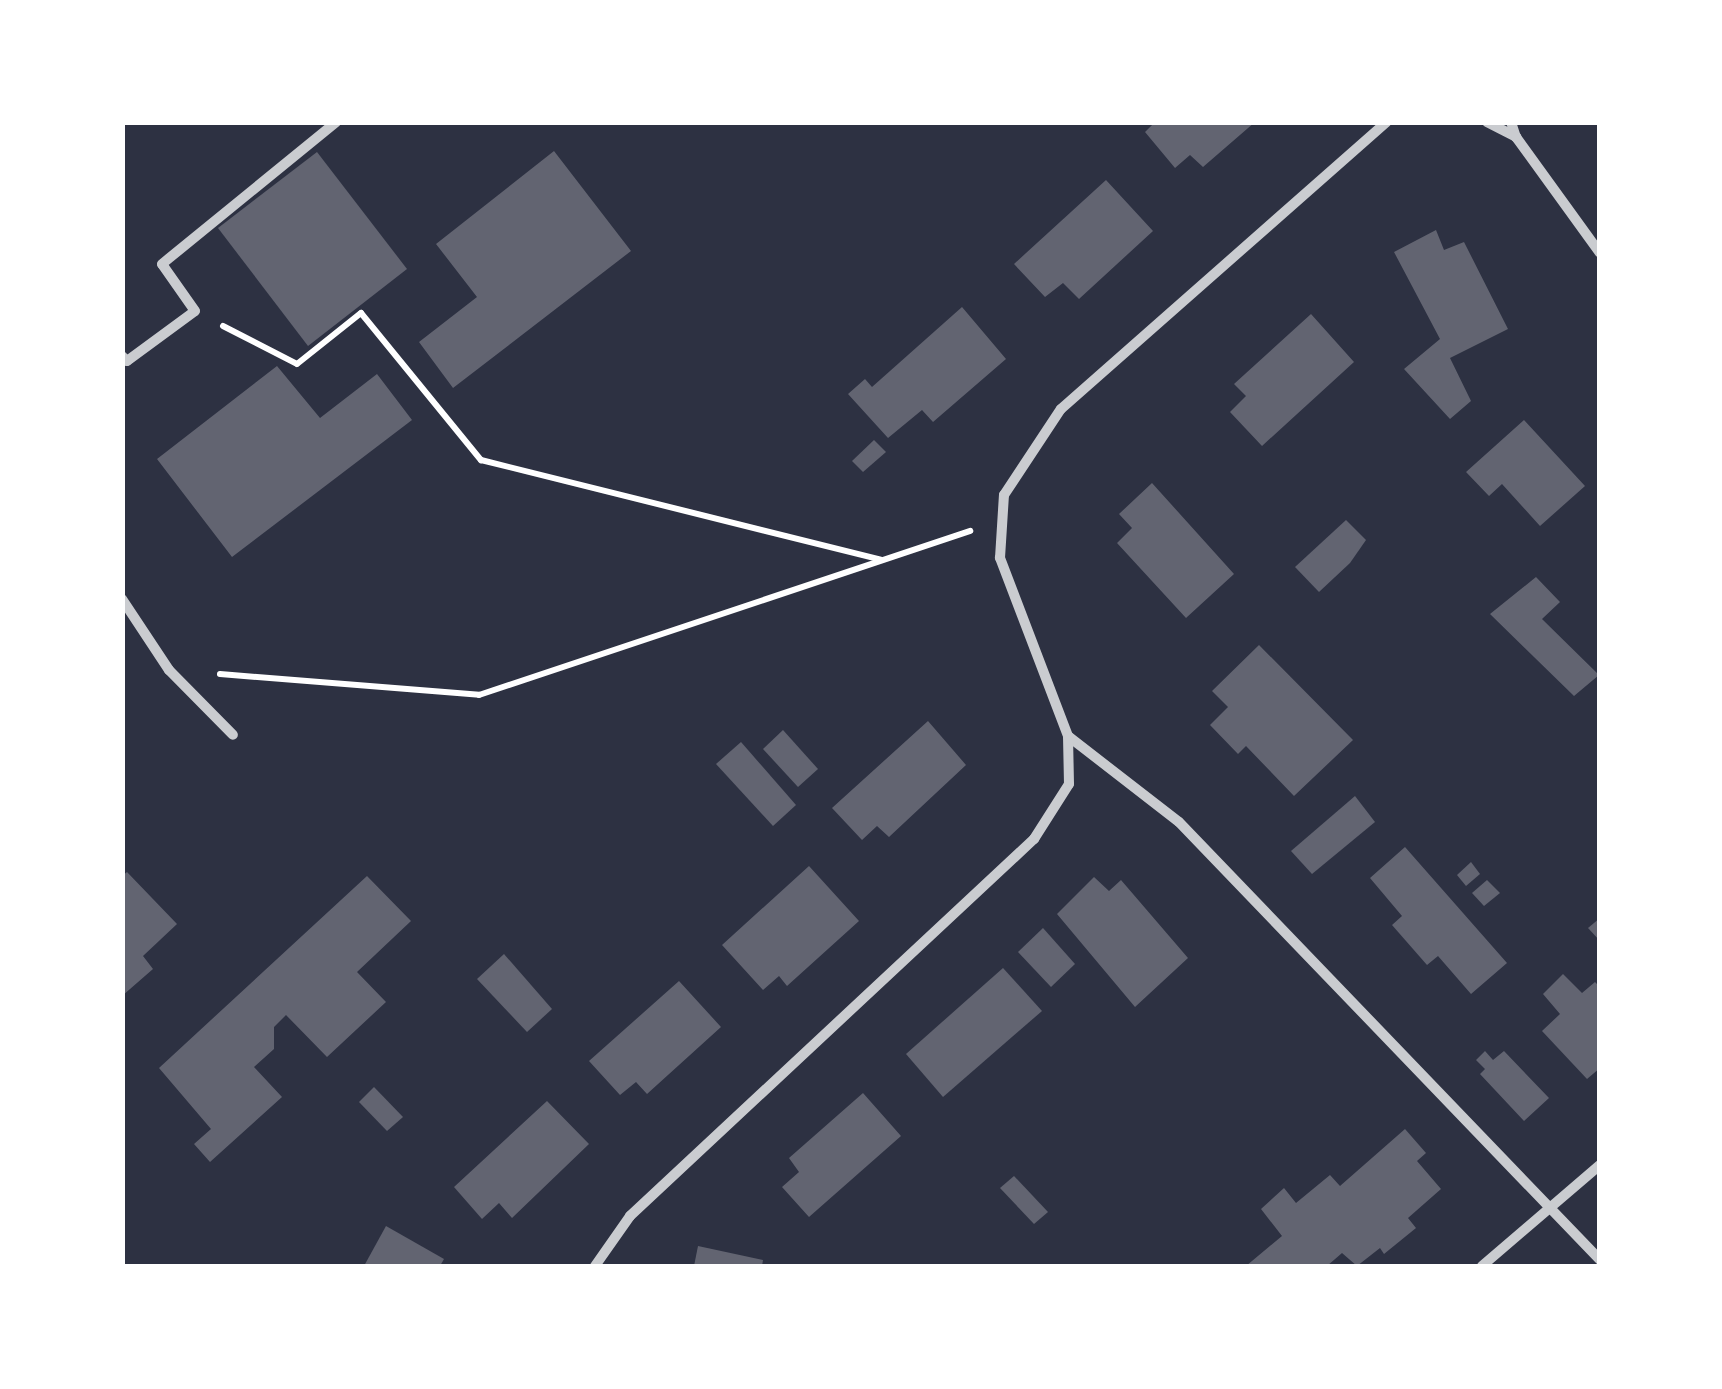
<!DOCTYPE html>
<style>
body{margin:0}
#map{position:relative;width:1722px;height:1389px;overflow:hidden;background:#2d3142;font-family:"Open Sans",sans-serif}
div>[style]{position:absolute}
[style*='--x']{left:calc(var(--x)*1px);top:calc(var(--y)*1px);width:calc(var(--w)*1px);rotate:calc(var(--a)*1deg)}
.building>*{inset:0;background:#626471}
.path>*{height:6px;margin:-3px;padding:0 3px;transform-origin:3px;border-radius:3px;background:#fff}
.minor>*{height:10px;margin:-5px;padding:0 5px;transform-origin:5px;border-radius:5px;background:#caccd0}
span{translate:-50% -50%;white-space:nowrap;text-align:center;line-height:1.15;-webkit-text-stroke:10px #fff;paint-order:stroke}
.frame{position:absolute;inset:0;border:125px solid #fff;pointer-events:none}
</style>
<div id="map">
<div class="building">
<i style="clip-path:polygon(1155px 122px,1255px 122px,1203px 167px,1190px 155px,1175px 168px,1145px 132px)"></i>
<i style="clip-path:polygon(554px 151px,631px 251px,453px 388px,419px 342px,477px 297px,436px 244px)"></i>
<i style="clip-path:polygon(317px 152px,407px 269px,308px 346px,218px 228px)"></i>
<i style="clip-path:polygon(1106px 180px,1153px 231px,1079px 299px,1063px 283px,1045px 297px,1014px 264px)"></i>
<i style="clip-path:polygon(1436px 230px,1444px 250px,1464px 242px,1508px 329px,1450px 358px,1471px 401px,1450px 419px,1404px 369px,1440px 339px,1394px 252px)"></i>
<i style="clip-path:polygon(962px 307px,1006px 359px,933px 422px,922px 410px,888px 438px,848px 394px,865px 379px,872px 387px)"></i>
<i style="clip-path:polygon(1311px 314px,1354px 362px,1262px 446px,1230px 412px,1246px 396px,1234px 384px)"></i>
<i style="clip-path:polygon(277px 366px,320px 418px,377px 374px,412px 420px,232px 557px,157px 459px)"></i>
<i style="clip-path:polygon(1524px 420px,1585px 486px,1540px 526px,1502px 484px,1489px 496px,1466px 472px)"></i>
<i style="clip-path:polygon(874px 440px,886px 452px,863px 472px,852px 461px)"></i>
<i style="clip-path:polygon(1152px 483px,1234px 574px,1186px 618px,1117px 543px,1132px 528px,1119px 514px)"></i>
<i style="clip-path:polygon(1346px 520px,1366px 540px,1350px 563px,1319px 592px,1295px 567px)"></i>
<i style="clip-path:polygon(1536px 577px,1560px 602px,1542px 619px,1599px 675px,1574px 696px,1490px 614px)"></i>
<i style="clip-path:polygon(1259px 645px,1353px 740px,1294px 796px,1246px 746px,1238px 754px,1210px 725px,1228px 707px,1212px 691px)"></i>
<i style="clip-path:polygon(928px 721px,966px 765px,889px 837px,877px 826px,862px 840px,832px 808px)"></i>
<i style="clip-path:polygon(783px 730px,818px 769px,798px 787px,763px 749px)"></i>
<i style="clip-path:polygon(741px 742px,796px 805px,773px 826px,716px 764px)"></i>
<i style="clip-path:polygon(1355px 796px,1375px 822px,1312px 874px,1291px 851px)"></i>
<i style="clip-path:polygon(1405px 847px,1507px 963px,1471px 994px,1438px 956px,1427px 965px,1392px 925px,1402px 916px,1370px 878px)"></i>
<i style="clip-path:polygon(1471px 862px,1480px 874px,1466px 886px,1457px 875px)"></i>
<i style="clip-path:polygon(809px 866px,859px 921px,787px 986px,779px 976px,763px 990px,722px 945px)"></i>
<i style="clip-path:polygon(127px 872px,177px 924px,143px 956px,153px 969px,122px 996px,122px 876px)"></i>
<i style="clip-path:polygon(367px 876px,411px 921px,357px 972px,386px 1002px,327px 1057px,286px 1015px,274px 1027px,274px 1049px,254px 1067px,282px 1097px,210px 1162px,194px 1144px,211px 1129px,159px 1068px)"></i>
<i style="clip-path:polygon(1094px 877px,1109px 891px,1121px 880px,1188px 958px,1135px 1007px,1057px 914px)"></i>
<i style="clip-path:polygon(1487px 880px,1500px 893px,1484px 906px,1472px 893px)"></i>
<i style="clip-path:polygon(1600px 918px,1600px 941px,1588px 928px)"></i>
<i style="clip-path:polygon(1043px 928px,1075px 964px,1051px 987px,1018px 952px)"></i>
<i style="clip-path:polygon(504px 954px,552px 1009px,527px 1032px,477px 979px)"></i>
<i style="clip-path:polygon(1003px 968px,1042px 1011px,943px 1097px,906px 1054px)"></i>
<i style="clip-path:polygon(1563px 974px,1582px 993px,1595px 982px,1600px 987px,1600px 1068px,1587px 1079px,1542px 1031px,1560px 1014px,1543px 994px)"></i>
<i style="clip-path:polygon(679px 981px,721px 1027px,647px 1094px,636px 1082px,620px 1095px,589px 1061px)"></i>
<i style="clip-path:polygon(1485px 1051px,1493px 1060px,1504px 1051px,1549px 1098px,1524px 1121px,1480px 1074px,1485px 1069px,1476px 1060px)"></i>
<i style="clip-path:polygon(374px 1087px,403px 1117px,387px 1131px,359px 1102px)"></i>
<i style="clip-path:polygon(863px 1093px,901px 1136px,809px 1217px,782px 1187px,799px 1172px,789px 1158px)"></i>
<i style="clip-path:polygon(547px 1101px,589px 1144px,512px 1218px,499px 1203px,482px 1219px,454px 1187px)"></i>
<i style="clip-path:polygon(1405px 1129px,1426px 1153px,1417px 1161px,1441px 1189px,1408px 1218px,1416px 1228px,1384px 1254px,1380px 1248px,1357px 1266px,1342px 1253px,1327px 1266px,1246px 1266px,1282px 1236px,1261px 1209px,1284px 1188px,1296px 1203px,1330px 1175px,1340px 1186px)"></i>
<i style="clip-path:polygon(1014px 1176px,1048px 1212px,1034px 1224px,1000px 1188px)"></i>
<i style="clip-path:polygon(386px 1226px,444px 1259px,440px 1266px,364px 1266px)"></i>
<i style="clip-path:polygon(698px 1246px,763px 1260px,762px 1266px,694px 1266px)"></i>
</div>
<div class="path">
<i style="--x:223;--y:326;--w:83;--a:27.2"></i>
<i style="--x:297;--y:364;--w:82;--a:-38.6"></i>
<i style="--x:361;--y:313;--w:190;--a:50.8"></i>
<i style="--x:481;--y:460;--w:412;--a:14"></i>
<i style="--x:220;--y:674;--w:260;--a:4.6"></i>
<i style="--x:479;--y:695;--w:518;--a:-18.47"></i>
</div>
<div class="minor">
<i style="--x:1487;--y:122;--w:33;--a:27"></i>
<i style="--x:1511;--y:122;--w:16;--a:72"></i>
<i style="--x:1516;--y:137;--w:143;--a:54.1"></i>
<i style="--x:122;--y:356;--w:7;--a:45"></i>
<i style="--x:127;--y:361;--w:84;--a:-36.3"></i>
<i style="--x:195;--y:311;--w:57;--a:-125.1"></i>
<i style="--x:162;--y:264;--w:225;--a:-39.2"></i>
<i style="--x:122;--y:599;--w:85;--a:56.5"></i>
<i style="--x:169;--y:670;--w:91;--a:45.4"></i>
<i style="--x:1068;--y:736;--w:140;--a:37.8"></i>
<i style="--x:1179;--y:822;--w:608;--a:46.13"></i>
<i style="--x:595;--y:1266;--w:61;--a:-55"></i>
<i style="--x:630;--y:1216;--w:553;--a:-43.02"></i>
<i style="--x:1034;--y:839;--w:65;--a:-57.5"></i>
<i style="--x:1069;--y:784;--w:48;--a:-91.2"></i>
<i style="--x:1068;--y:736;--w:191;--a:-110.9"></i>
<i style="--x:1000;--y:558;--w:63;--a:-86.4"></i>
<i style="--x:1004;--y:495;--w:103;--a:-56.5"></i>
<i style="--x:1061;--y:409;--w:434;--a:-41.4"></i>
<i style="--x:1482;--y:1266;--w:155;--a:-40.6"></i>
</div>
<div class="frame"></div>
</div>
